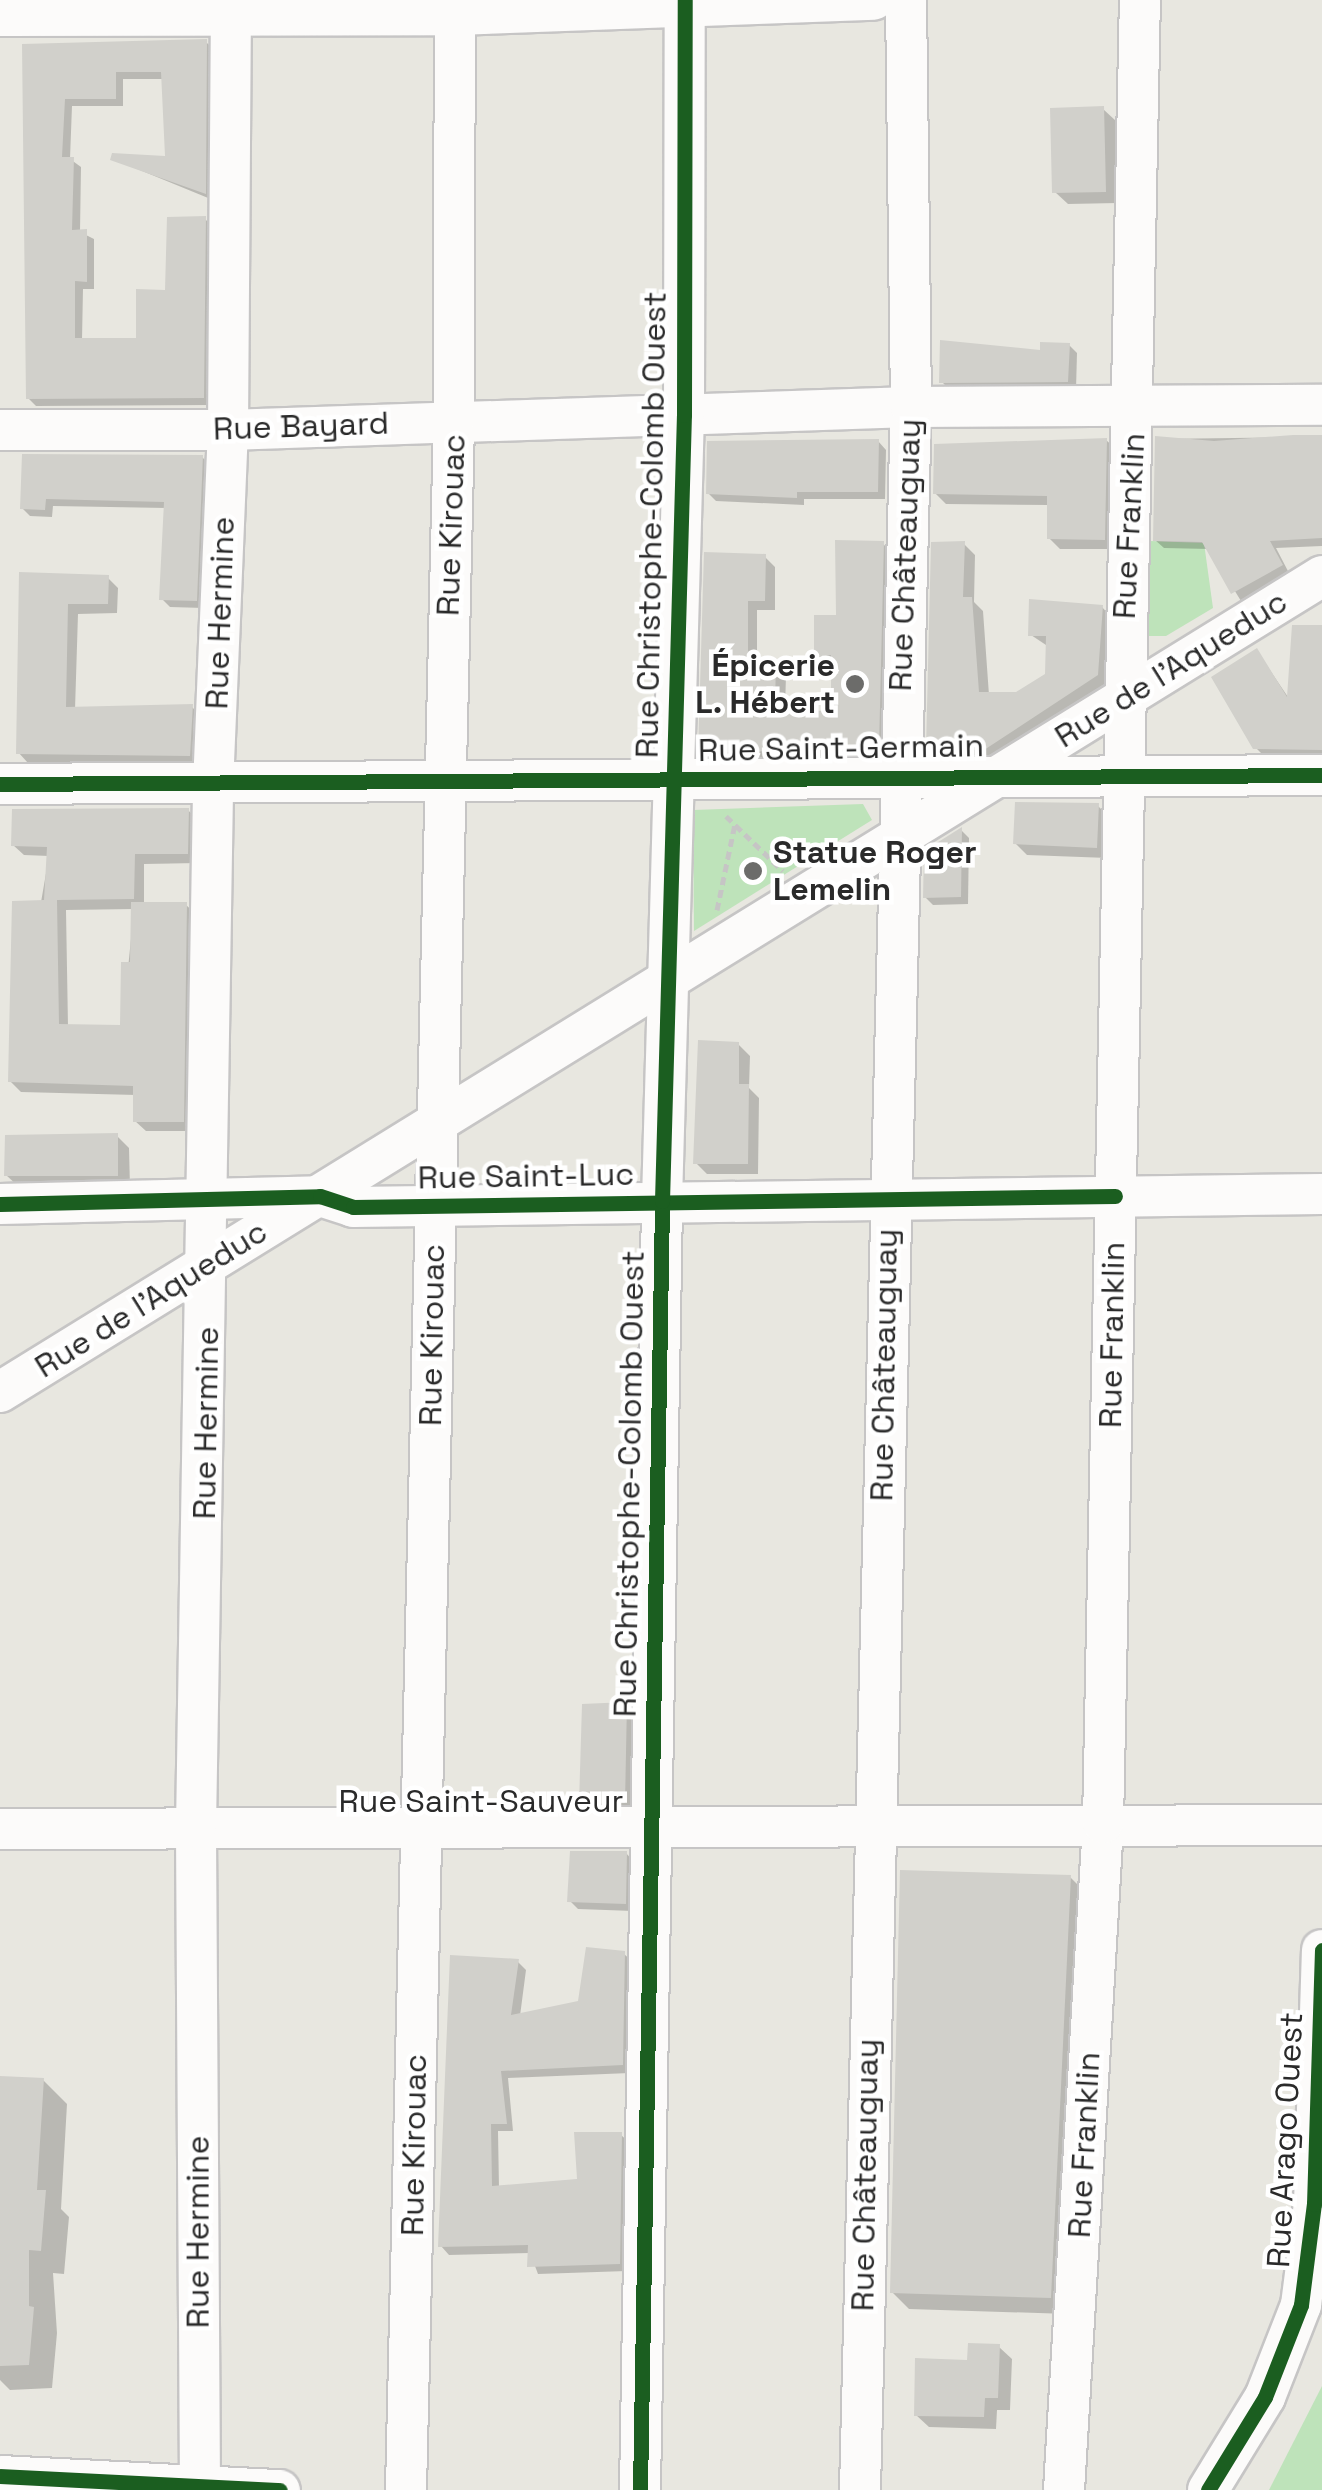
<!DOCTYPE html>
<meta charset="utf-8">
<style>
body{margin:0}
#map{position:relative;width:1322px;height:2490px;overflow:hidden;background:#e8e7e0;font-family:"Space Grotesk",sans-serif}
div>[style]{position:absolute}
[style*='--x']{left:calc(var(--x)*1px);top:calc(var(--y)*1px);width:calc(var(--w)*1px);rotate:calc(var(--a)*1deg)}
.green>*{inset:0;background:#bee3ba}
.shadow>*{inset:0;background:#0003}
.building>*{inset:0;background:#d1d0cb}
.path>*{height:5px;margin-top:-2.5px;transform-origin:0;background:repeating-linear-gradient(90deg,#c6c5c5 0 8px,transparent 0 13px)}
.roads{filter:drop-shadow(2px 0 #c6c5c5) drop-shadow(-2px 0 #c6c5c5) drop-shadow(0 2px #c6c5c5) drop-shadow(0 -2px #c6c5c5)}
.minor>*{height:40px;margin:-20px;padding:0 20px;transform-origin:20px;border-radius:20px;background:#fcfbfa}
.cycleway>*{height:15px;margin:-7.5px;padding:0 7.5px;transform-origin:7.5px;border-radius:7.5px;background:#1b5e20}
.dots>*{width:28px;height:28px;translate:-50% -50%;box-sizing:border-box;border:5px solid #fff;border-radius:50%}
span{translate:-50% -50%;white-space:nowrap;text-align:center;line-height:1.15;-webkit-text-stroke:9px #fff;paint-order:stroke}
.street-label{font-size:32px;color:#2a2a2a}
.poi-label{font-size:32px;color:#2a2a2a;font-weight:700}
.right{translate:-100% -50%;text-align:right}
.left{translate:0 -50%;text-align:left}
</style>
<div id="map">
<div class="green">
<i style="clip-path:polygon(1150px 541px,1204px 543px,1213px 608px,1166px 636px,1148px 636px)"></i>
<i style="clip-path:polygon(863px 804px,872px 820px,694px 931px,693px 810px)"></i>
<i style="clip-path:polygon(1322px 2386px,1322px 2490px,1269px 2490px)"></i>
</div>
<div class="shadow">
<i style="clip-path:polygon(206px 42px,214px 50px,213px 200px,113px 159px,167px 159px,164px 79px,123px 79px,123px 106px,72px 106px,70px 159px,81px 167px,80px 232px,94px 239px,94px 289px,83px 289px,82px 340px,138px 341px,205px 219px,213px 227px,212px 405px,36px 406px,28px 398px,24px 46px)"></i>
<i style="clip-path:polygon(1103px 109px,1116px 121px,1118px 203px,1068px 204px,1055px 192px)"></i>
<i style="clip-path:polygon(1069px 345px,1077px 353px,1076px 390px,950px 390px,942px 382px)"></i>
<i style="clip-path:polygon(1322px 437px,1322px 546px,1276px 548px,1289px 573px,1241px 601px,1209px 549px,1164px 548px,1155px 540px,1157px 439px)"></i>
<i style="clip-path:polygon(1106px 440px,1117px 450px,1115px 549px,1060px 549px,1049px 538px,1049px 505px,946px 504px,935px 493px)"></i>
<i style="clip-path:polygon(878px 441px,886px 450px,885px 499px,804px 499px,804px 505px,716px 501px,708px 493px)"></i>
<i style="clip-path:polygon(24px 456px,202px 457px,210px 465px,204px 608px,170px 607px,162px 599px,166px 508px,53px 506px,52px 517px,30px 516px,22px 508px)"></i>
<i style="clip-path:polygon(883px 544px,894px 554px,889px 758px,711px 762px,701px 752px,706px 554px,764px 556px,775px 567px,775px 610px,757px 610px,757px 664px,775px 664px,786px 675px,785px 710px,834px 714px,834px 666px,817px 656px)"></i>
<i style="clip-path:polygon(964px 544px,975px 555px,974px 602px,983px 611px,989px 695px,1017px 695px,1048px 675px,1049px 647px,1031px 635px,1102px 607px,1113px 619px,1109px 687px,997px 760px,941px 760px,929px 748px)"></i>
<i style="clip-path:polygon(22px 575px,108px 578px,118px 588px,117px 613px,78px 614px,75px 710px,192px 707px,202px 717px,200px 765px,28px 763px,18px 752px)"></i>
<i style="clip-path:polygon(1322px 627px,1322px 757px,1263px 755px,1255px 747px,1257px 651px,1290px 700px)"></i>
<i style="clip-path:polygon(1098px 806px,1109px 817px,1108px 858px,1027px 855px,1016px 844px)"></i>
<i style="clip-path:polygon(evenodd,188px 810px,198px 821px,198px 863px,144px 864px,144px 904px,186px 905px,197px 915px,193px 1131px,146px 1131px,135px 1121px,136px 1095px,21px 1092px,10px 1081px,49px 856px,24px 855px,13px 845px,188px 810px,134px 909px,122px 1028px,68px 1026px,66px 910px,134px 909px)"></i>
<i style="clip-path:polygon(961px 830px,969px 838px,968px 904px,933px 905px,925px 897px)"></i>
<i style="clip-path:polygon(738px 1044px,750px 1056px,749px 1088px,759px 1098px,758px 1174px,707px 1174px,696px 1163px)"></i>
<i style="clip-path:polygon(117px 1136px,129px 1148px,130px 1188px,19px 1187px,6px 1175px)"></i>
<i style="clip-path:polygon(626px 1704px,634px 1713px,632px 1811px,590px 1811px,582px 1802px)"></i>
<i style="clip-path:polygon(626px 1853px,634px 1862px,633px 1911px,578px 1909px,570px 1901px)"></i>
<i style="clip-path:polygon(1070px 1877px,1087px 1894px,1068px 2314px,909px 2309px,892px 2292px)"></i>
<i style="clip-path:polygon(624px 1954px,633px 1962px,630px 2073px,508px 2078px,513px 2131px,498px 2131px,499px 2188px,579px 2181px,621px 2135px,630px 2143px,627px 2271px,538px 2274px,530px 2253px,449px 2255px,441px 2246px,518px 1962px,526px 1970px,520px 2016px,580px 2003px)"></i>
<i style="clip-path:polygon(0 2079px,43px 2080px,67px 2104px,61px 2209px,69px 2217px,64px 2274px,53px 2273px,57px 2333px,52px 2388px,10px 2390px,0 2380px)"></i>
<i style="clip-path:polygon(999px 2347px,1012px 2359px,1010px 2410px,997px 2410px,996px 2429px,929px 2427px,916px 2415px,969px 2362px)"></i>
</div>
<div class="building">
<i style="clip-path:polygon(207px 39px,206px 194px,110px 160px,112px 153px,165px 156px,161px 72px,116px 72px,116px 99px,65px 99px,62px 157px,74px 157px,72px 230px,87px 229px,87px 282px,75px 281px,75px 338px,136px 338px,136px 289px,165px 290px,167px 217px,206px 216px,204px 398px,26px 399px,22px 44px)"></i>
<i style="clip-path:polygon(1104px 106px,1106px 192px,1052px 193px,1050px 108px)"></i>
<i style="clip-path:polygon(940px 340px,1040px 350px,1040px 342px,1070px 343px,1068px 382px,939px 383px)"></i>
<i style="clip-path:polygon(1293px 435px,1322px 435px,1322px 538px,1270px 541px,1283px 565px,1231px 594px,1202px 542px,1153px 541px,1155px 436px,1214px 441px)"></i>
<i style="clip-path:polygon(1107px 438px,1105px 540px,1047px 539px,1047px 496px,933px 494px,934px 444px)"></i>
<i style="clip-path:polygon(879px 439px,878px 492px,797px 492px,797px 498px,706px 494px,707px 441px)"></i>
<i style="clip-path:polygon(22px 454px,203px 455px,197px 601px,159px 600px,164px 502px,46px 499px,45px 510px,20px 509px)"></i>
<i style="clip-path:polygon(835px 540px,884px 541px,879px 748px,698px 753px,704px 552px,766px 554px,765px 601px,748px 601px,748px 661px,776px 661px,775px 706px,831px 712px,831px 655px,814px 657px,814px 615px,836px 615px)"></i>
<i style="clip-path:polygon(965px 541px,963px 597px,972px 597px,979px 692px,1016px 692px,1045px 674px,1046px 636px,1028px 636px,1029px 599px,1103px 605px,1098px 675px,984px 750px,926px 749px,931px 542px)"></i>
<i style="clip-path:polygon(19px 572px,109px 575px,108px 604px,68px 604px,66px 707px,193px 704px,190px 756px,16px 754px)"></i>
<i style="clip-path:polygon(1292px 625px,1322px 625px,1322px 750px,1253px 749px,1211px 677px,1257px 648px,1287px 697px)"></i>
<i style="clip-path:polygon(1015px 802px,1099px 803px,1097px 848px,1013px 844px)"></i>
<i style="clip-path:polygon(189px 808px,188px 854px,135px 854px,134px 899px,57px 900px,59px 1024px,120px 1025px,121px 962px,130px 962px,131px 902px,187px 902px,184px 1122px,133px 1122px,133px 1086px,8px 1082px,12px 901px,44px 900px,47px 847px,11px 846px,12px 809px)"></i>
<i style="clip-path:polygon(962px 827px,961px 897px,923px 898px,924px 851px)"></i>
<i style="clip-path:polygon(698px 1040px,739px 1042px,739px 1084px,749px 1084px,748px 1164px,693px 1164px)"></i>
<i style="clip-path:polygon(118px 1133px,118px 1176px,4px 1176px,5px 1135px)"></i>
<i style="clip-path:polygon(627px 1702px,625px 1803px,579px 1804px,582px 1704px)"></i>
<i style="clip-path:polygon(570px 1851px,627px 1851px,626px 1904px,567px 1902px)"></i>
<i style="clip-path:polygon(900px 1870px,1071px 1875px,1051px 2298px,890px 2293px)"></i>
<i style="clip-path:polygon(586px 1947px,625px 1951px,623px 2065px,501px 2071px,507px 2124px,491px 2124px,492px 2186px,577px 2179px,574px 2132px,622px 2132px,620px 2264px,527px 2267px,528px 2245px,438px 2247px,450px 1955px,519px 1959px,511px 2015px,578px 2001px)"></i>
<i style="clip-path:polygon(0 2076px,44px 2078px,37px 2190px,46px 2190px,41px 2251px,29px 2250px,29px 2306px,34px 2307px,29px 2365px,0 2366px)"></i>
<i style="clip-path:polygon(968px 2343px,1000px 2344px,998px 2398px,985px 2398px,984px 2417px,914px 2416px,915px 2358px,967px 2360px)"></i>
</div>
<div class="path">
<i style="--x:726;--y:816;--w:79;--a:44"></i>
<i style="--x:717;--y:910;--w:88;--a:-78.2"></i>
</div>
<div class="roads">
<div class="minor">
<i style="--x:0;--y:16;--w:456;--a:-0.1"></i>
<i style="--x:456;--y:15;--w:418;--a:-2.1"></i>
<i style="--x:0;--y:430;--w:228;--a:0"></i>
<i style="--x:228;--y:430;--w:683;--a:-1.93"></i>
<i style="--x:911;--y:407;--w:411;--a:-0.3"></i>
<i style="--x:0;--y:784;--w:1322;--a:-0.39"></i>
<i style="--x:0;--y:1204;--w:320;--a:-1.4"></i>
<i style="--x:320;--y:1196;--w:35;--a:18"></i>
<i style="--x:353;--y:1207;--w:969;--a:-0.77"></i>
<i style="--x:0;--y:1392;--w:1554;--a:-31.68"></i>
<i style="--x:0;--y:1829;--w:1322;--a:-0.17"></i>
<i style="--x:0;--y:2476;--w:280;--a:2.9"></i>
<i style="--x:200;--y:2486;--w:659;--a:-90.35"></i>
<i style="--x:196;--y:1827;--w:1041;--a:-89.06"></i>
<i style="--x:213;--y:786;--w:356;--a:-87.6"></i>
<i style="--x:228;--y:430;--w:430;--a:-89.6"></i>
<i style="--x:406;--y:2490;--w:2071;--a:-88.67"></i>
<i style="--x:454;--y:420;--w:420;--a:-89.9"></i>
<i style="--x:640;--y:2490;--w:1289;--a:-89.02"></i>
<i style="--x:662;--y:1201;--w:786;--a:-88.4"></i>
<i style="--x:684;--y:415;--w:415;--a:-89.9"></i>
<i style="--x:860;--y:2490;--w:2084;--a:-88.6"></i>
<i style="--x:911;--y:407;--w:407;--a:-90.7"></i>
<i style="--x:1064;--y:2490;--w:668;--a:-86.65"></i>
<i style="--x:1103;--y:1823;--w:1823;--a:-88.84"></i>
<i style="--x:1208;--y:2490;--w:109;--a:-58.5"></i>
<i style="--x:1265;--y:2397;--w:99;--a:-68.6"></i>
<i style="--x:1301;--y:2305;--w:102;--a:-82.7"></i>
<i style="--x:1314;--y:2204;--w:254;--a:-88.2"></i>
</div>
</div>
<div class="cycleway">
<i style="--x:0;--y:784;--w:1322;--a:-0.39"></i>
<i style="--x:0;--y:1204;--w:320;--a:-1.4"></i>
<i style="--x:320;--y:1196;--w:35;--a:18"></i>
<i style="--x:353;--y:1207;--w:762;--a:-0.83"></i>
<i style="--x:0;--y:2476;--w:280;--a:2.9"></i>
<i style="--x:640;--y:2490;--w:1289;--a:-89.02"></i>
<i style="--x:662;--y:1201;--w:786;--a:-88.4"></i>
<i style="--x:684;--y:415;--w:415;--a:-89.9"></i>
<i style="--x:1208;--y:2490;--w:109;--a:-58.5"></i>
<i style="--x:1265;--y:2397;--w:99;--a:-68.6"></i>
<i style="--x:1301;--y:2305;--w:102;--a:-82.7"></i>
<i style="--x:1314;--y:2204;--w:254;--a:-88.2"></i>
</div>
<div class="dots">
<i style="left:855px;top:684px;background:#6c6c6a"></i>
<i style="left:753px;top:871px;background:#6c6c6a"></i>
</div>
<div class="street-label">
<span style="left:301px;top:426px;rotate:-2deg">Rue Bayard</span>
<span style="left:451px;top:525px;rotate:-88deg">Rue Kirouac</span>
<span style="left:651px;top:525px;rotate:-89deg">Rue Christophe-Colomb Ouest</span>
<span style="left:1129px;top:526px;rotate:-87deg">Rue Franklin</span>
<span style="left:905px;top:555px;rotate:-88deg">Rue Châteauguay</span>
<span style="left:220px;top:613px;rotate:-88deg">Rue Hermine</span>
<span style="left:1171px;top:669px;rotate:-32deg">Rue de l'Aqueduc</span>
<span style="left:841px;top:748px;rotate:-1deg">Rue Saint-Germain</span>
<span style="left:526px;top:1176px;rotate:-1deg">Rue Saint-Luc</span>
<span style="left:151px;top:1299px;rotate:-32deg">Rue de l'Aqueduc</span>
<span style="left:432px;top:1335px;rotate:-89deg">Rue Kirouac</span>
<span style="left:1112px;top:1335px;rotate:-89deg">Rue Franklin</span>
<span style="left:884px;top:1365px;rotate:-89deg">Rue Châteauguay</span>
<span style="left:206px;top:1423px;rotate:-89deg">Rue Hermine</span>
<span style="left:629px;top:1484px;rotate:-89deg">Rue Christophe-Colomb Ouest</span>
<span style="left:481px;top:1801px">Rue Saint-Sauveur</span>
<span style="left:1285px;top:2140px;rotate:-87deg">Rue Arago Ouest</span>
<span style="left:414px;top:2145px;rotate:-89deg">Rue Kirouac</span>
<span style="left:1084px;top:2145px;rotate:-87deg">Rue Franklin</span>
<span style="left:865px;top:2175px;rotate:-89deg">Rue Châteauguay</span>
<span style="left:198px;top:2232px;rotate:-90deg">Rue Hermine</span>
</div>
<div class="poi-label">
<span class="right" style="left:835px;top:684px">Épicerie<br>L. Hébert</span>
<span class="left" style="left:773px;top:871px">Statue Roger<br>Lemelin</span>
</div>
</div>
